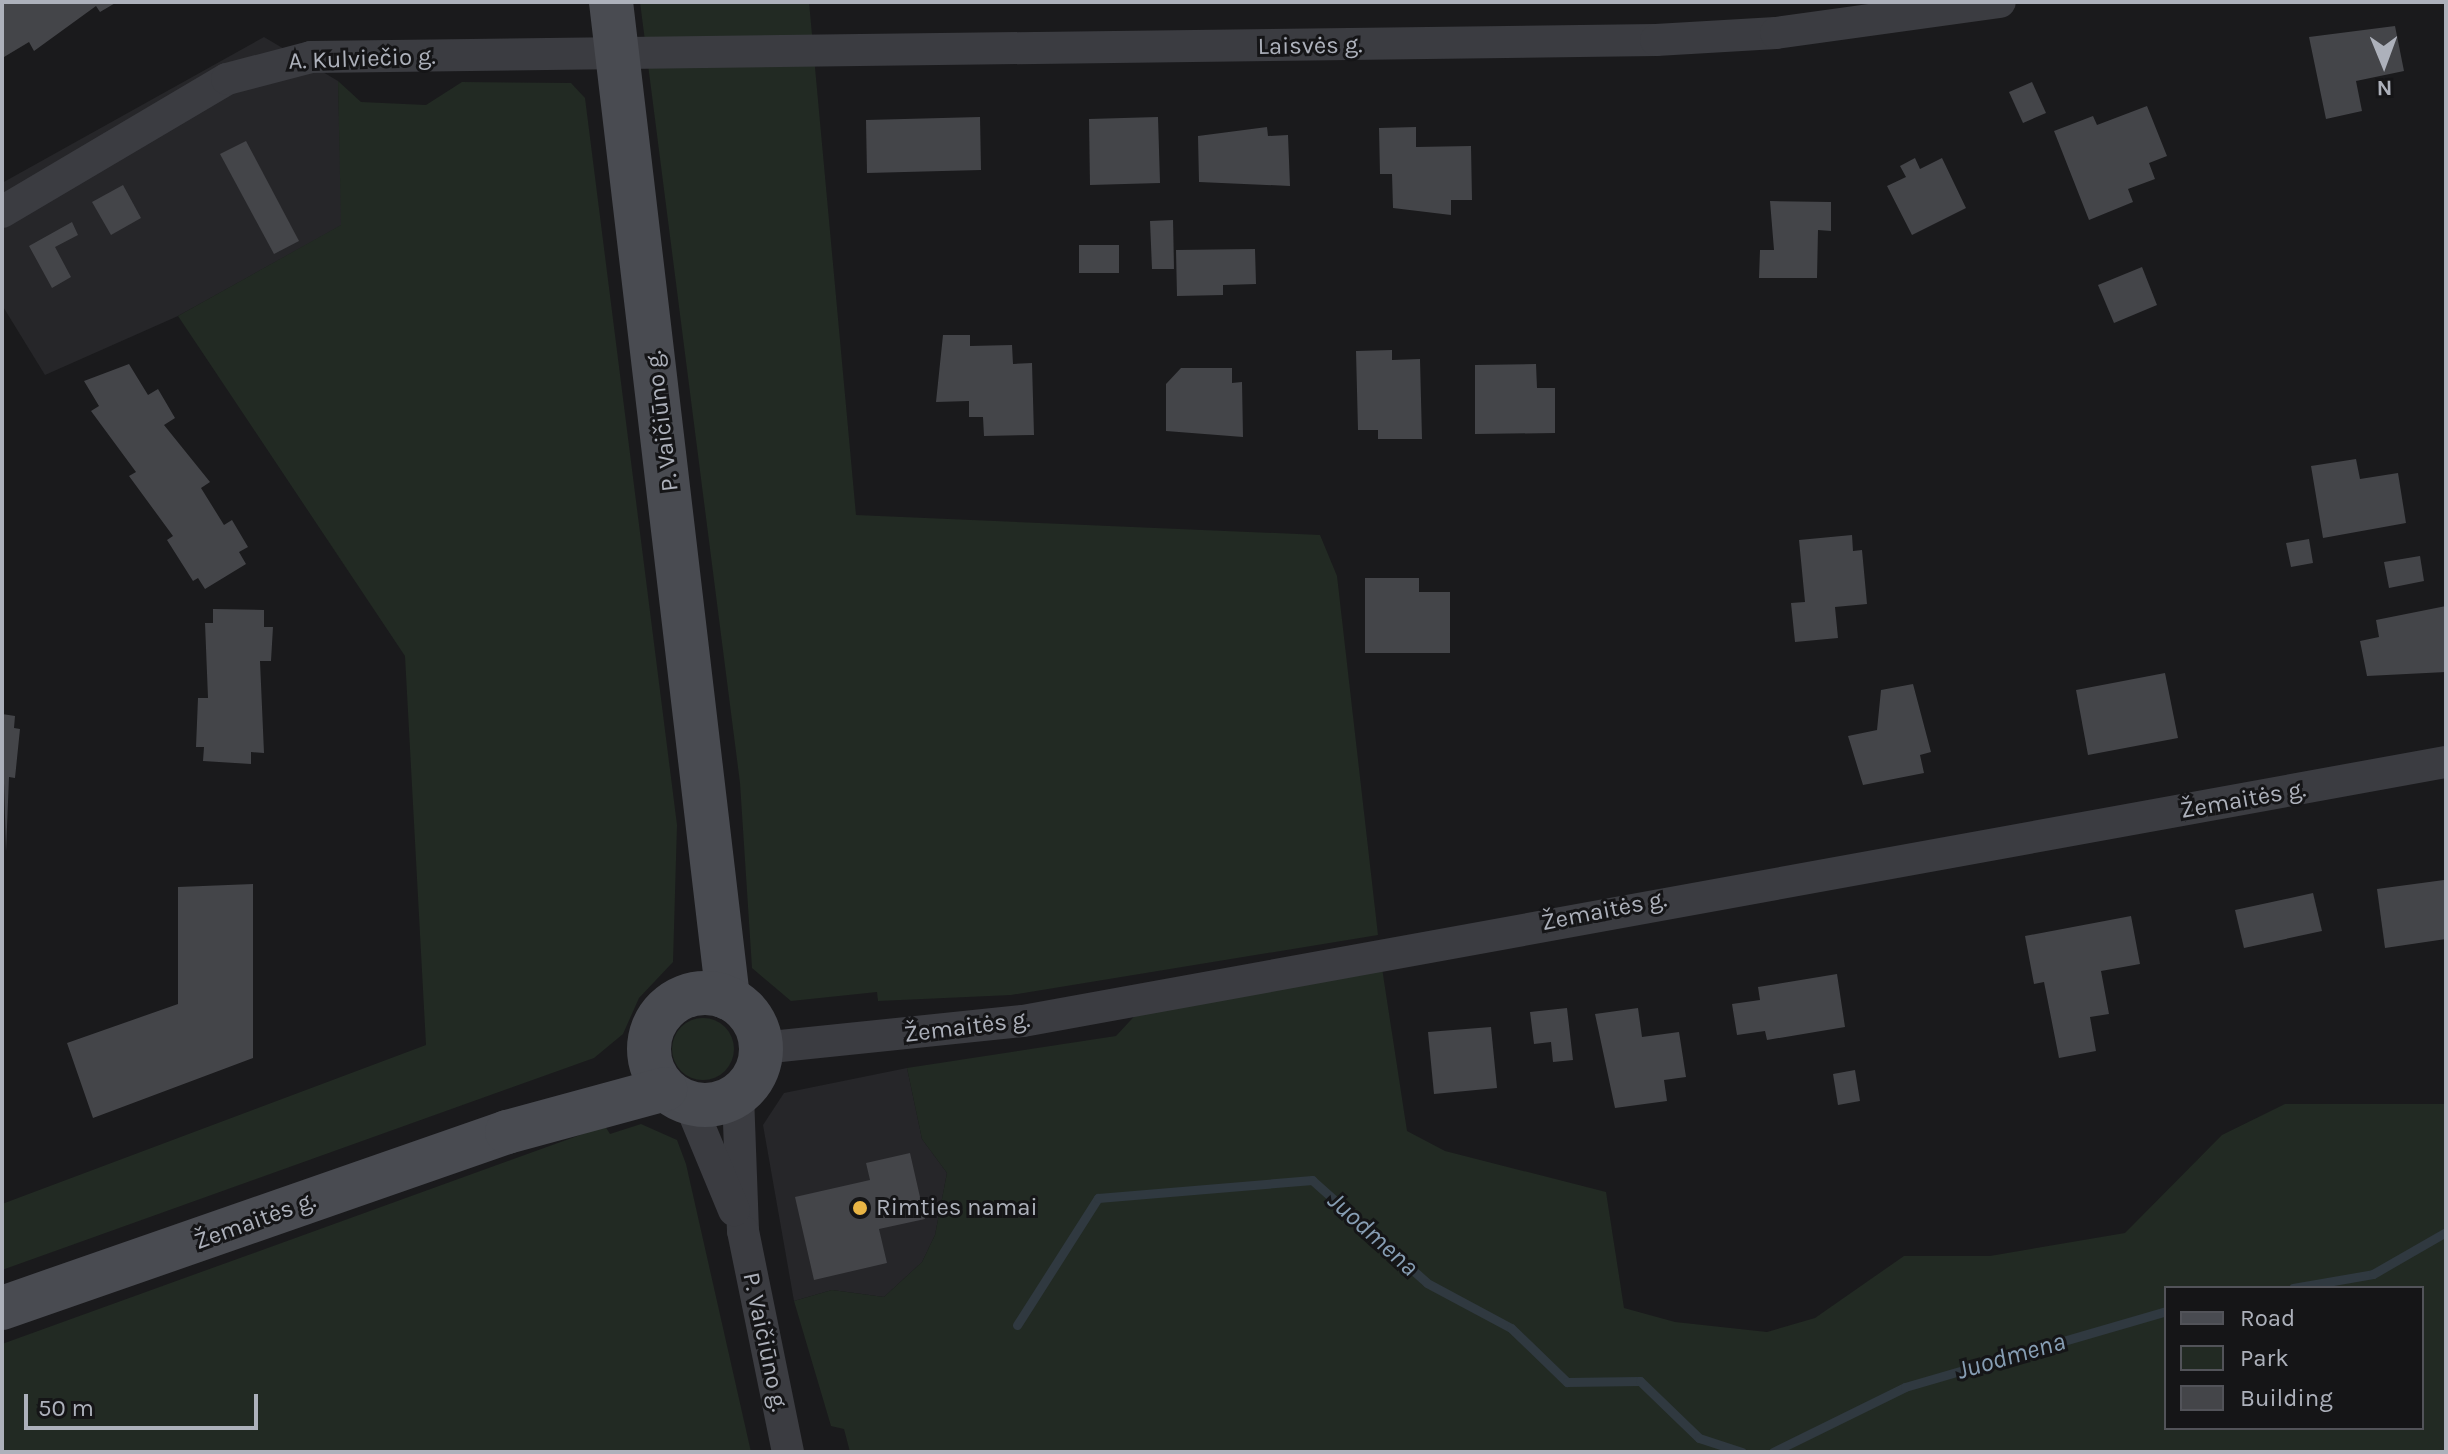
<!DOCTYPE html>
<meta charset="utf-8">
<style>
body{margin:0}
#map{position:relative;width:2448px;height:1454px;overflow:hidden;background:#1a1a1c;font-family:Karla,sans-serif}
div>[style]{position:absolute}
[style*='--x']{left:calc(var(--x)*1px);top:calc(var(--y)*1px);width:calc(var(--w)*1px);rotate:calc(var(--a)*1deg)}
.built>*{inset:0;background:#262629}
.green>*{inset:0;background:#222a23}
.round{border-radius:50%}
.stream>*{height:9px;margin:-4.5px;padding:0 4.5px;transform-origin:4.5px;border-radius:4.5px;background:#303940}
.building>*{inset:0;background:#444549}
.street>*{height:32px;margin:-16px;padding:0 16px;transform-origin:16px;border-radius:16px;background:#3b3c41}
.secondary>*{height:44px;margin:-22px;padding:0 22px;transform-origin:22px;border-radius:22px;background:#494b51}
.secondary>.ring{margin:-22px;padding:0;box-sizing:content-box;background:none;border:44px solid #494b51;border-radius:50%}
.dots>*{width:22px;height:22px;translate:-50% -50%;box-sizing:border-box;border:4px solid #151517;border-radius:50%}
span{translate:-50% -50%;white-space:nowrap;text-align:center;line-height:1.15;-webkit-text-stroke:6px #151517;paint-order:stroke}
.street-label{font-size:24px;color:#adb1bb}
.poi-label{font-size:24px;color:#adb1bb}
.left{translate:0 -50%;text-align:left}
.water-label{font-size:26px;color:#879eb4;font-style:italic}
.frame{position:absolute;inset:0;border:4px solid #adb1bb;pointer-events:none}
.legend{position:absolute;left:2164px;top:1286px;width:260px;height:144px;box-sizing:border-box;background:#151517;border:2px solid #525359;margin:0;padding:10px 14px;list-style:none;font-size:24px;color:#adb1bb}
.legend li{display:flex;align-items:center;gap:16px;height:40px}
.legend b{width:40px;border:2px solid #525359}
.north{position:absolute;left:2344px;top:24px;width:80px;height:80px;-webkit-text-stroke:6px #151517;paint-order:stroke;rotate:179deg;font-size:22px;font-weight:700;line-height:32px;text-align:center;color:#adb1bb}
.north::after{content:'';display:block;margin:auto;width:28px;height:36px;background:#adb1bb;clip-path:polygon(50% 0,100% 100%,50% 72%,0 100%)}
.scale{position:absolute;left:24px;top:1394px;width:234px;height:36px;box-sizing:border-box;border:4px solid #adb1bb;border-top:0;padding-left:10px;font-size:24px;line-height:28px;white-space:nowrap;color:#adb1bb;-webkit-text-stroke:6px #151517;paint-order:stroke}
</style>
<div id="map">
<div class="built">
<i style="clip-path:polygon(264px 37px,338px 81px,342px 225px,178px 316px,45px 375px,2px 305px,2px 183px)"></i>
<i style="clip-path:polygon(907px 1068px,922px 1139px,947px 1173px,935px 1235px,922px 1262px,884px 1297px,832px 1290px,794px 1301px,763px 1125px,784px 1093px)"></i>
</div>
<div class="green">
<i style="clip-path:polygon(640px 2px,809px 2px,856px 515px,1320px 535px,1337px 576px,1378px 935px,1011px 995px,878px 1001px,877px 992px,791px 1001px,752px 968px,740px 783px)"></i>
<i style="clip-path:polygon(338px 81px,361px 102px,426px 105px,462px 82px,571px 83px,585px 98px,677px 825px,673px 962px,639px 998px,623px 1034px,594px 1058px,2px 1270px,2px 1204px,426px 1045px,405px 656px,178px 316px,341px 225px)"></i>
<i style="clip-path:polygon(evenodd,1382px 968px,1407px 1131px,1445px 1151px,1606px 1192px,1624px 1308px,1675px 1322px,1767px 1332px,1815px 1318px,1904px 1256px,1990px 1256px,2125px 1233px,2222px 1135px,2285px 1104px,2446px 1104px,2446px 1452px,850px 1452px,844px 1429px,831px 1426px,794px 1301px,832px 1290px,884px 1297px,922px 1262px,935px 1235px,947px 1173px,922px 1139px,907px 1068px,1116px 1036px,1142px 1008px,1382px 968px,2166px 1288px,2422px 1288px,2422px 1428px,2166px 1428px,2166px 1288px)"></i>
<i class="round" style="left:672px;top:1018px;width:62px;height:62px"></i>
<i style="clip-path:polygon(641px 1124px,677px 1140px,686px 1164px,751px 1452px,2px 1452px,2px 1344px,605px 1126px,610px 1134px)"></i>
</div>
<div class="stream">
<i style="--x:2293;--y:1288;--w:81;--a:-9.9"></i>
<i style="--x:2373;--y:1274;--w:84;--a:-29.9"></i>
<i style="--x:1017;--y:1325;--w:151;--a:-57.5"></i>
<i style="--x:1098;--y:1198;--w:215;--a:-4.8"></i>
<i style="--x:1312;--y:1180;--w:154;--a:41.8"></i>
<i style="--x:1427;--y:1283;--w:95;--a:28.2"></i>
<i style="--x:1511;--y:1328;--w:78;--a:44"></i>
<i style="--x:1567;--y:1382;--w:73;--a:-0.8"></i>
<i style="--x:1640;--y:1381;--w:82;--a:44"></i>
<i style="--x:1699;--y:1438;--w:45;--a:18"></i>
<i style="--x:1773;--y:1452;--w:147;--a:-26.2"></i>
<i style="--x:1905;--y:1387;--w:272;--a:-16.2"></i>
</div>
<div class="building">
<i style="clip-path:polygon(4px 2px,117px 2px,100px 12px,96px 6px,34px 51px,29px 42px,4px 57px)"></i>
<i style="clip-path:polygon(2395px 26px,2404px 71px,2356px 81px,2362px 111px,2326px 119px,2309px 37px)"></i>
<i style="clip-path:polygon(2032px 82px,2046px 113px,2023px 123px,2009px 92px)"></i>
<i style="clip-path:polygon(2147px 106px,2167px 156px,2149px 163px,2155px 179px,2128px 189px,2133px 202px,2089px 220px,2054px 131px,2093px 116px,2097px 125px)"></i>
<i style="clip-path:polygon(980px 117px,981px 170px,867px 173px,866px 120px)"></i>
<i style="clip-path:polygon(1158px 117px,1160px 183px,1090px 185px,1089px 119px)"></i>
<i style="clip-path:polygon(1267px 127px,1268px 136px,1288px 135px,1290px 186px,1199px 182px,1198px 136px)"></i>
<i style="clip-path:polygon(1416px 127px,1416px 147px,1471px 146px,1472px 200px,1451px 200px,1451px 215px,1393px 208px,1392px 174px,1380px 174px,1379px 128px)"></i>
<i style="clip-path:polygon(246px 141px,299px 241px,274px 254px,220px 154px)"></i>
<i style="clip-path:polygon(1915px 158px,1920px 169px,1942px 158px,1966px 208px,1912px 235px,1887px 186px,1906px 177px,1900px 166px)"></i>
<i style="clip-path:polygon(123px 185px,141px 218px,111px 235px,92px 202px)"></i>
<i style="clip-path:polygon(1770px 201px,1831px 202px,1831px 231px,1818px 230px,1817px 278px,1759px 278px,1760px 250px,1774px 250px)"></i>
<i style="clip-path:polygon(1173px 220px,1174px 269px,1152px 269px,1150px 221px)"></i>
<i style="clip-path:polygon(72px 222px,78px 235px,55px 247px,71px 277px,52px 288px,29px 246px)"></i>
<i style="clip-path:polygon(1079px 245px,1119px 245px,1119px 273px,1079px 273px)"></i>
<i style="clip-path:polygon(1255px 249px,1256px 284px,1223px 285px,1223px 295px,1177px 296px,1176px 250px)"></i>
<i style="clip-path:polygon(2142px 267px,2157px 305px,2114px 323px,2098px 285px)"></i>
<i style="clip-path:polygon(943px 335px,970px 335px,970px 346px,1012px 345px,1013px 364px,1032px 363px,1034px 435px,984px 436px,983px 417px,969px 417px,969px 401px,936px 402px)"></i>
<i style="clip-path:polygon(1392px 350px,1392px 360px,1420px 359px,1422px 439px,1378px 439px,1378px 430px,1358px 430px,1356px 351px)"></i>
<i style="clip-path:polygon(129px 364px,148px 395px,158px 389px,175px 418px,164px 425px,210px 482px,201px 488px,224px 525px,232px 520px,248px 547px,239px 552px,246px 564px,205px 589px,198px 578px,193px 581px,167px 540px,173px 536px,129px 476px,136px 472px,91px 411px,99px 406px,84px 381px)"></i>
<i style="clip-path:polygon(1536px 364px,1537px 388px,1555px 388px,1555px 433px,1475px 434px,1475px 365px)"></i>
<i style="clip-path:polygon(1181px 368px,1232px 368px,1232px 383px,1242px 382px,1243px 437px,1166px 431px,1166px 384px)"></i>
<i style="clip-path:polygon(2356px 459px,2360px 479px,2398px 473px,2406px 523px,2323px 538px,2311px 466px)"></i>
<i style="clip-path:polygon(1852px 535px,1853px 551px,1862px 550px,1867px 604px,1835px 607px,1838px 638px,1795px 642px,1791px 603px,1805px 602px,1799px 540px)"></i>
<i style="clip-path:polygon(2309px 539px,2313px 563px,2291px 567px,2286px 543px)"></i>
<i style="clip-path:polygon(2420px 556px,2424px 581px,2389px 588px,2384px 562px)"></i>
<i style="clip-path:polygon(1365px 578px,1419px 578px,1419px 592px,1450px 592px,1450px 653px,1365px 653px)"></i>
<i style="clip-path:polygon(2446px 606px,2446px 672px,2367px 676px,2360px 641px,2379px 637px,2376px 620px)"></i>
<i style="clip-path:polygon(213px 609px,264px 610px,264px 627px,273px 627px,271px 661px,260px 661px,264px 753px,251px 752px,251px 764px,203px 761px,204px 747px,196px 747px,198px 698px,208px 698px,205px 623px,213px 623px)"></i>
<i style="clip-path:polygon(2165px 673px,2178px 738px,2088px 755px,2076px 690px)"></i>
<i style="clip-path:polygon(1913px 684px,1931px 752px,1920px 755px,1924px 773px,1863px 785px,1848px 736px,1877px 730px,1881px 690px)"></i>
<i style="clip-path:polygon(2px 714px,15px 716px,14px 728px,20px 729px,15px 778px,9px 777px,6px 852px)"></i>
<i style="clip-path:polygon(2444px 880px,2446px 939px,2385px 948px,2377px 889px)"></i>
<i style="clip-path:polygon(253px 884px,253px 1058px,93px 1118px,67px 1043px,178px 1004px,178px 887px)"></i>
<i style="clip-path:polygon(2313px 893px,2322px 931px,2244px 948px,2235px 910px)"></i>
<i style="clip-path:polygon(2131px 916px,2140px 964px,2101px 971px,2109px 1014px,2090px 1017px,2096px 1051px,2059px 1058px,2044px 982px,2034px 984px,2025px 936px)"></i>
<i style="clip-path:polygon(1837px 974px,1845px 1027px,1767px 1040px,1765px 1031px,1737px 1035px,1732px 1004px,1760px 1000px,1758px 987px)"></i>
<i style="clip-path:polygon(1567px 1008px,1573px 1060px,1553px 1062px,1551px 1042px,1534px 1044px,1530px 1012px)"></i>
<i style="clip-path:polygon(1638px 1008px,1642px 1037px,1679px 1032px,1686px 1077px,1664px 1080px,1667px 1101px,1615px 1108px,1595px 1014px)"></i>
<i style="clip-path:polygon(1491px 1027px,1497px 1088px,1434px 1094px,1428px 1032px)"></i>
<i style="clip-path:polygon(1855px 1070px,1860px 1101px,1838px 1105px,1833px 1074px)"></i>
<i style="clip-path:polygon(910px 1153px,925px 1219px,879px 1229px,887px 1263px,814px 1280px,795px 1197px,870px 1180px,866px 1163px)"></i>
</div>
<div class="street">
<i style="--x:2;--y:212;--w:261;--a:-30.6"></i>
<i style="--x:227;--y:79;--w:87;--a:-14.7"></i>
<i style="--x:311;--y:57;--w:1345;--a:-0.72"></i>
<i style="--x:1656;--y:40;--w:120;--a:-3.3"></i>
<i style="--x:1776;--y:33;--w:226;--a:-7.9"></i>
<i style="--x:761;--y:1048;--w:263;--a:-5.9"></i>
<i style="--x:1023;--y:1021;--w:1446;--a:-10.32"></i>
<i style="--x:738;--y:1095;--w:136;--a:87.9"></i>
<i style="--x:743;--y:1231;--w:226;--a:78.5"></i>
<i style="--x:690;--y:1104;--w:115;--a:67.5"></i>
</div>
<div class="secondary">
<i style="--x:611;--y:2;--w:1003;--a:83.3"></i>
<i class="ring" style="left:649px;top:993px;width:68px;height:68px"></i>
<i style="--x:2;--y:1308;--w:535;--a:-19.21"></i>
<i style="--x:507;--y:1132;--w:164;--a:-15.2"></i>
</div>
<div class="dots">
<i style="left:860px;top:1208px;background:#e9b545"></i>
</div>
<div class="street-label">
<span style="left:1310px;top:46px;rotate:-1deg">Laisvės g.</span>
<span style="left:362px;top:59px;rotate:-2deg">A. Kulviečio g.</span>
<span style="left:662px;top:421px;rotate:-97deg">P. Vaičiūno g.</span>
<span style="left:2243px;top:800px;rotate:-10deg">Žemaitės g.</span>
<span style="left:1604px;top:911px;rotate:-11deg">Žemaitės g.</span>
<span style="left:967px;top:1027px;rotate:-7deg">Žemaitės g.</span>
<span style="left:255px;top:1221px;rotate:-20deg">Žemaitės g.</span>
<span style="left:765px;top:1342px;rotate:78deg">P. Vaičiūno g.</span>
</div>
<div class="poi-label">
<span class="left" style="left:876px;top:1208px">Rimties namai</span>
</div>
<div class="water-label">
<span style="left:1373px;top:1234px;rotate:42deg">Juodmena</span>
<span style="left:2011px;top:1356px;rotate:-16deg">Juodmena</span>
</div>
<div class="frame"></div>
<ul class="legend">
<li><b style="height:10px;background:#494b51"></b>Road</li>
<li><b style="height:22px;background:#222a23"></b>Park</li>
<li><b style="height:22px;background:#444549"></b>Building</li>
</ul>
<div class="north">N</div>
<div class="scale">50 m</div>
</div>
